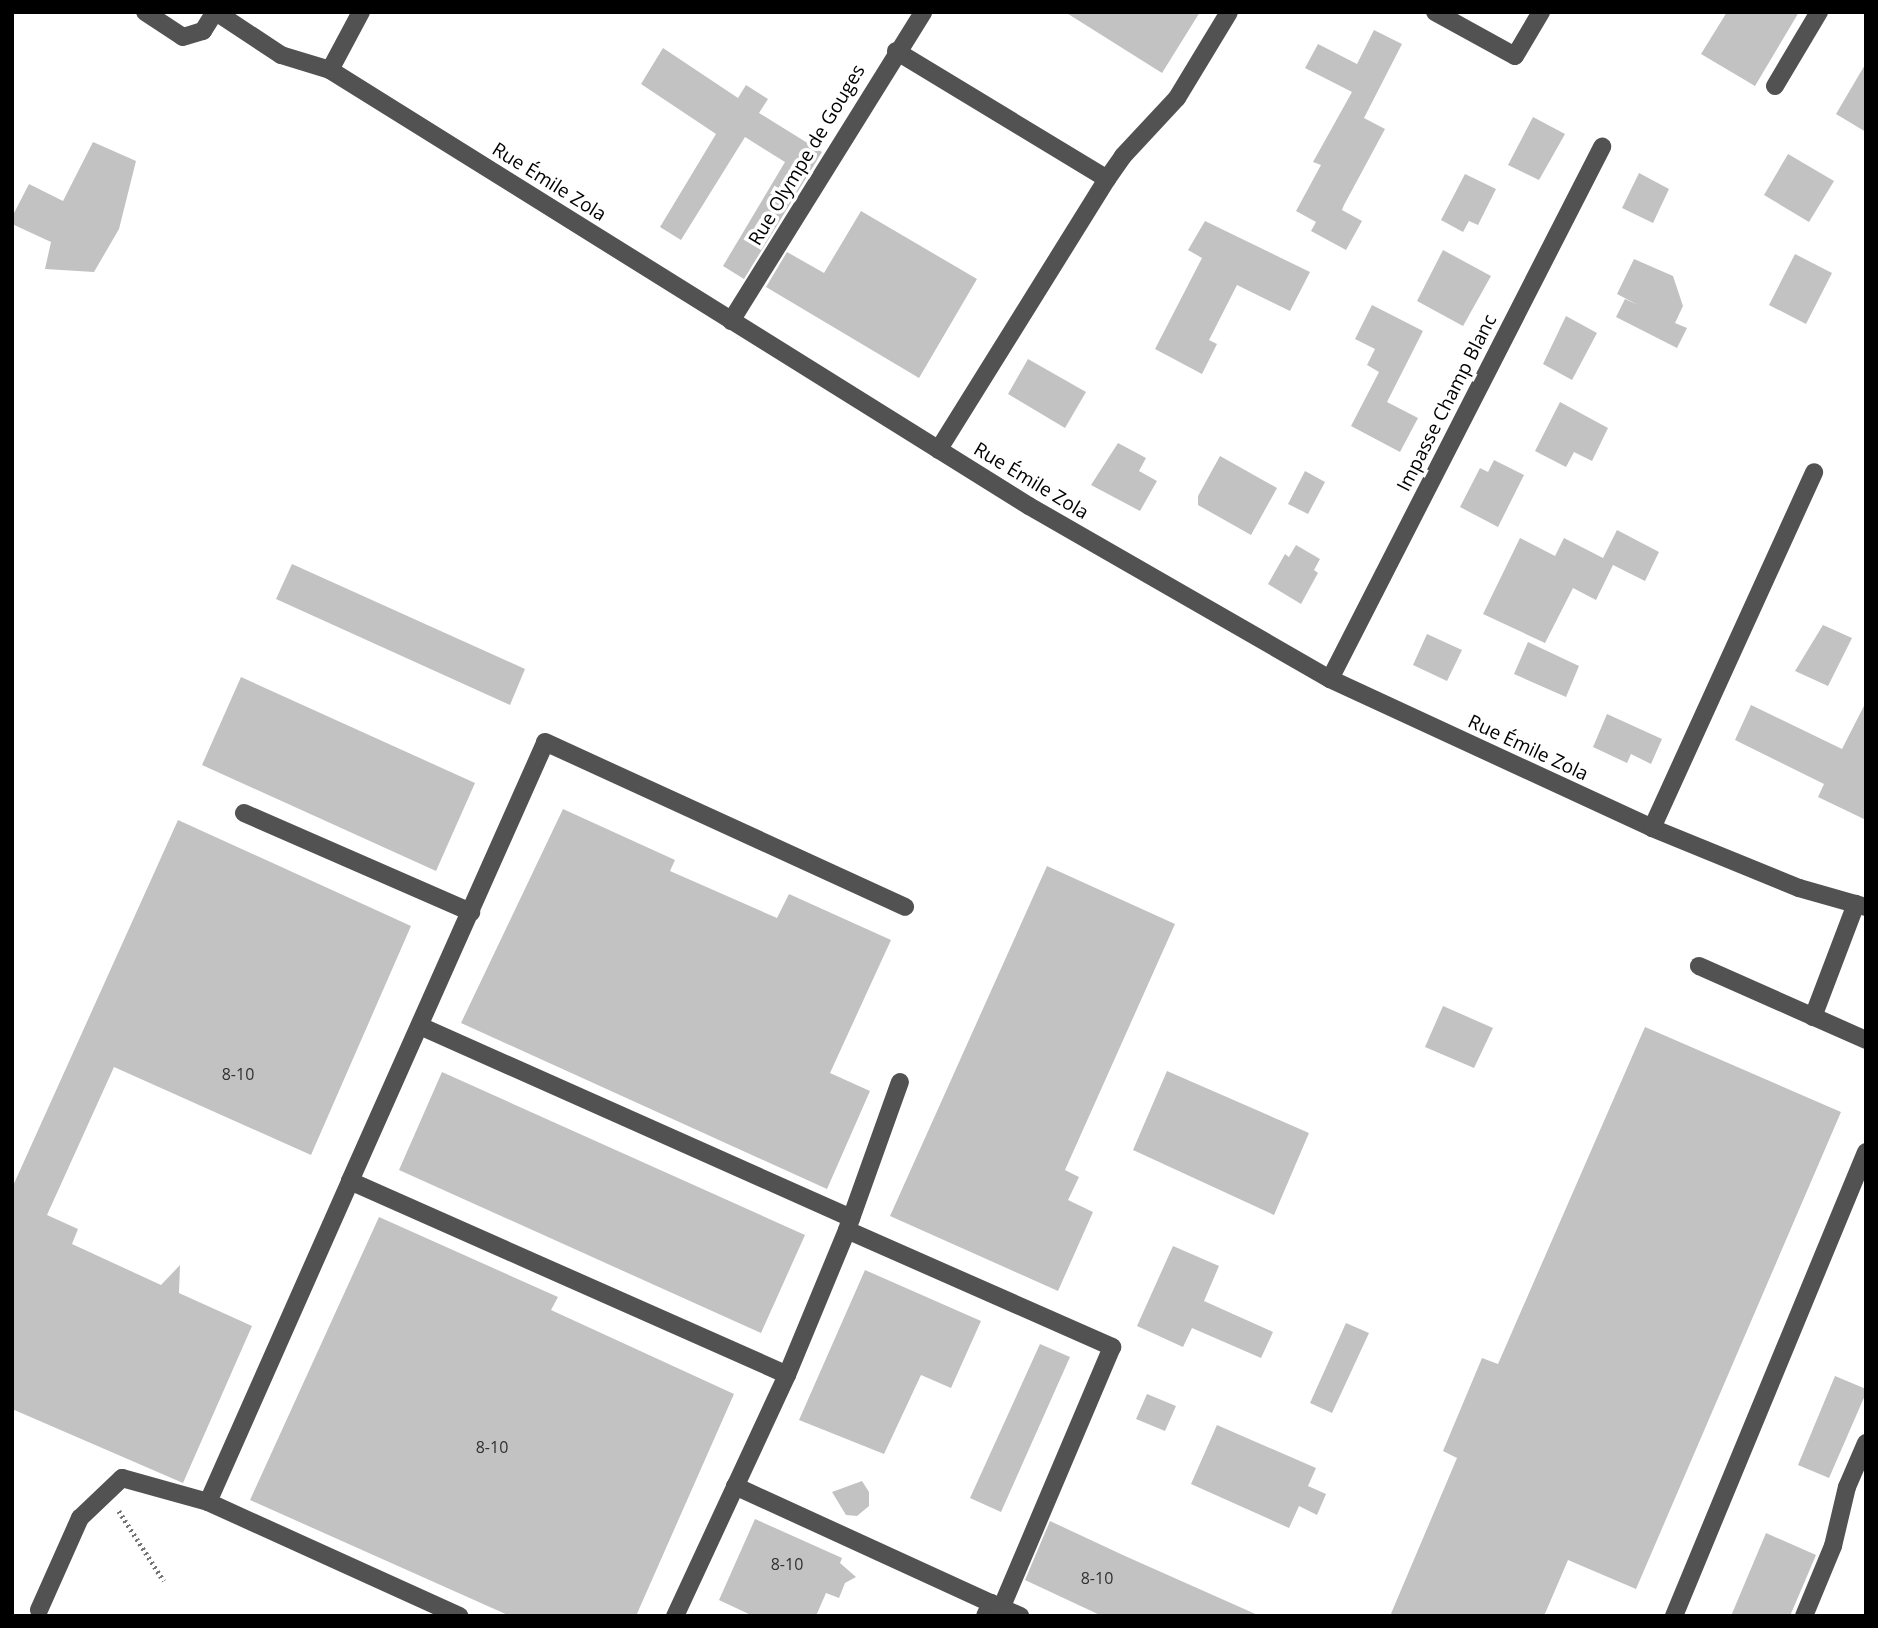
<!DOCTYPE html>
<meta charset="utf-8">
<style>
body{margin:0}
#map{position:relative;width:1878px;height:1628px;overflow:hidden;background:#fff;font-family:"Open Sans",sans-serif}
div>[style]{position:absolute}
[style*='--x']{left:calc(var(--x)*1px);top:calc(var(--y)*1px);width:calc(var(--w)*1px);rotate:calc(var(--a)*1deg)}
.building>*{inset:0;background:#c2c2c2}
.path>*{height:4.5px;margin-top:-2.25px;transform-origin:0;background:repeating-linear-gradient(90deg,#747474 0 2px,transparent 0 5.5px)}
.minor>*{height:18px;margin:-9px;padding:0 9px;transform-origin:9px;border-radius:9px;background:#525252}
span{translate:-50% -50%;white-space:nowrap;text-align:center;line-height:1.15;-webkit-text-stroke:7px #fff;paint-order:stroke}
.number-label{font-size:16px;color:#303030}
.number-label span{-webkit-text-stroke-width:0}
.street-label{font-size:19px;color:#000}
.frame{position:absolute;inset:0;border:14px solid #000;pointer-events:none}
</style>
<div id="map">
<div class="building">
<i style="clip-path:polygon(1065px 12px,1200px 12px,1162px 73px)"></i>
<i style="clip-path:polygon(1727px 12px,1799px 12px,1755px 86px,1701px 54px)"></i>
<i style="clip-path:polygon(1374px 30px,1402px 44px,1364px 118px,1385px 129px,1344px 205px,1342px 210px,1362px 221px,1346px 250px,1311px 231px,1316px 222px,1296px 211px,1321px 165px,1313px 162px,1352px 92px,1305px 68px,1318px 44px,1357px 64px)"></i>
<i style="clip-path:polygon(663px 48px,738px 98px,746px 85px,768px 99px,759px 113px,822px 152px,744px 279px,723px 266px,785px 162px,745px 137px,681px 240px,660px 227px,716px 134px,641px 84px)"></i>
<i style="clip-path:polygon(1866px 63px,1866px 132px,1836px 114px)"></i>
<i style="clip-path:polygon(1533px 117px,1565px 134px,1539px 180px,1508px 165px)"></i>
<i style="clip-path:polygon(93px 142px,136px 161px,119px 229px,94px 272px,45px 269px,51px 242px,12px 224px,12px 217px,29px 184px,63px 201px)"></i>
<i style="clip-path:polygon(1788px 154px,1834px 181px,1809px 222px,1764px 195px)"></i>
<i style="clip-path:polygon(1639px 173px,1669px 189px,1653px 223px,1622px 208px)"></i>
<i style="clip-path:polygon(1465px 174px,1496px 189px,1478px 225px,1469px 221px,1463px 232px,1441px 220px)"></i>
<i style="clip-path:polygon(861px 211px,977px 279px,919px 378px,766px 287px,787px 252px,824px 273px)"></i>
<i style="clip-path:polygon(1205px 221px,1310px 272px,1290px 311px,1237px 285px,1209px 340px,1217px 344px,1202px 374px,1155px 349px,1202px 258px,1188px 250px)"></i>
<i style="clip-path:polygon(1443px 250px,1491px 276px,1463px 326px,1417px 301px)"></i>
<i style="clip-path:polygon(1795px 254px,1832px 273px,1806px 324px,1769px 305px)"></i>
<i style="clip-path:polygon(1634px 259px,1673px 276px,1683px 306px,1675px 323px,1687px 328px,1677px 348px,1616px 317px,1625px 299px,1638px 305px,1617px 294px)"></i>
<i style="clip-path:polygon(1372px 305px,1423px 331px,1387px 402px,1418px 418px,1400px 452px,1351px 426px,1379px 372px,1367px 365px,1375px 349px,1355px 339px)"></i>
<i style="clip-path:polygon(1566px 316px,1597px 333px,1572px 380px,1543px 364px)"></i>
<i style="clip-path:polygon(1028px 359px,1086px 392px,1065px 428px,1008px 394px)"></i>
<i style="clip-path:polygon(1560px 402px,1608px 428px,1592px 461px,1574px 452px,1566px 467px,1535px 451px)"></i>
<i style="clip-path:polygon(1118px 443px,1146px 458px,1139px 471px,1157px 481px,1140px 511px,1091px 485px)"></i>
<i style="clip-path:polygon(1220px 456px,1277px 488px,1251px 535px,1198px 505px,1198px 496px)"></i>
<i style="clip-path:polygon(1494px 460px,1524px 475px,1498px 527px,1460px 507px,1480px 468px,1488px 472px)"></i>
<i style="clip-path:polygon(1305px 471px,1325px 482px,1308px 514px,1288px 504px)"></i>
<i style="clip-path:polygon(1617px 530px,1659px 552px,1645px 581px,1613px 565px,1596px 600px,1573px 588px,1545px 643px,1483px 614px,1520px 538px,1555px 556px,1564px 538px,1603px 558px)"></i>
<i style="clip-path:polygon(1296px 545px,1320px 559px,1314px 570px,1318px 573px,1301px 604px,1268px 584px,1285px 554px,1289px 557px)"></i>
<i style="clip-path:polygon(292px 564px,525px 669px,510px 705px,276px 599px)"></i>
<i style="clip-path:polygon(1823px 625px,1852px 638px,1828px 686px,1795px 671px)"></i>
<i style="clip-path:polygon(1427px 634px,1462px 650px,1447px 681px,1413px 665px)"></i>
<i style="clip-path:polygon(1528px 642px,1579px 666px,1566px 697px,1514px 674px)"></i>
<i style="clip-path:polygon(241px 677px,475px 783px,436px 871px,202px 765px)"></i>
<i style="clip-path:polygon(1866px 702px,1866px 820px,1818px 797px,1824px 784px,1735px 740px,1751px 705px,1842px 749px)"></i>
<i style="clip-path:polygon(1607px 714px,1662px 739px,1651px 764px,1631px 754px,1627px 763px,1593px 747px)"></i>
<i style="clip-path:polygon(563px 809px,675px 860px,670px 871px,777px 918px,789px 894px,891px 940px,830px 1073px,870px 1091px,827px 1189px,461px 1023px)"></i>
<i style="clip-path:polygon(178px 820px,411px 926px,311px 1155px,114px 1067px,47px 1215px,78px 1229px,72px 1244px,161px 1285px,180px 1265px,179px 1293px,252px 1326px,183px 1483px,12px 1409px,12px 1188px)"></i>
<i style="clip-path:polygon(1047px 866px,1175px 924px,1065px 1170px,1079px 1177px,1068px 1200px,1093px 1212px,1058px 1291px,890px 1216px)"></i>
<i style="clip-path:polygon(1443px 1006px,1493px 1028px,1474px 1068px,1425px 1047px)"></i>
<i style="clip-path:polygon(1645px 1027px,1841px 1112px,1636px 1589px,1568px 1560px,1544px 1616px,1390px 1616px,1457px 1458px,1443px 1451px,1482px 1358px,1498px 1364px)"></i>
<i style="clip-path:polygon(1167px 1071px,1309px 1133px,1274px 1215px,1133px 1150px)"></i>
<i style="clip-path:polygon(442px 1072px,805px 1235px,761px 1333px,399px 1170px)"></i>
<i style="clip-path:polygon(379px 1217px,558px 1297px,551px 1310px,734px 1394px,636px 1616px,510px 1616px,250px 1500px)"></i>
<i style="clip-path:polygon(1173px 1246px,1219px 1266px,1204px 1301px,1273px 1332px,1261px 1358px,1192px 1328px,1183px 1347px,1137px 1326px)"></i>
<i style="clip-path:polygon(865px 1270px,981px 1321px,951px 1388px,921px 1375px,884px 1454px,799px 1420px)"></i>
<i style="clip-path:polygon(1346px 1323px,1369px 1333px,1332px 1413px,1310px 1403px)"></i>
<i style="clip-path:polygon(1040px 1344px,1070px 1357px,1001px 1512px,970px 1498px)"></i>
<i style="clip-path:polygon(1835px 1376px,1866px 1389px,1866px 1393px,1829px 1478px,1798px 1465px)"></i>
<i style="clip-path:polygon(1147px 1394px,1176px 1406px,1165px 1431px,1136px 1419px)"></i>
<i style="clip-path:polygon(1217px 1425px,1316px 1468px,1308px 1486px,1326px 1494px,1317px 1515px,1299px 1506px,1289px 1528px,1191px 1484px)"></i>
<i style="clip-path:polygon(862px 1481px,869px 1492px,869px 1506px,857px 1516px,846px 1515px,832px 1492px)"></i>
<i style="clip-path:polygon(755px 1519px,842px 1558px,840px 1563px,856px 1577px,845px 1583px,839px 1598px,826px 1593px,816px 1616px,753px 1616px,719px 1600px)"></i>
<i style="clip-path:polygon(1050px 1521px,1125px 1556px,1260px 1616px,1102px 1616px,1025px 1580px)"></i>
<i style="clip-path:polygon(1766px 1533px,1816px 1555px,1790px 1616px,1731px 1616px)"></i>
</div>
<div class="path">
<i style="--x:119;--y:1511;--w:83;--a:57.3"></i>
</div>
<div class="minor">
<i style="--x:145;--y:12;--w:45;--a:33.3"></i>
<i style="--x:183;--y:37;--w:21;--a:-17"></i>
<i style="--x:203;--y:31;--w:22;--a:-58"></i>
<i style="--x:216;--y:12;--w:78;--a:33.5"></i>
<i style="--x:281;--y:55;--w:51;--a:17"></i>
<i style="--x:330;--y:70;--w:824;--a:31.95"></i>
<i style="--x:1029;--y:506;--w:347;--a:29.9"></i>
<i style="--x:1330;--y:679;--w:355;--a:24.8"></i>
<i style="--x:1652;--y:828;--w:159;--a:22.2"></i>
<i style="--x:1799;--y:888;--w:70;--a:15.8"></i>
<i style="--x:1435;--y:12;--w:91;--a:28.8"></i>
<i style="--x:1515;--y:56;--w:51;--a:-59.4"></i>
<i style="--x:896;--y:51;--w:247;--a:31.2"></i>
<i style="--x:1107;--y:179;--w:319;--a:121.9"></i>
<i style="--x:330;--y:70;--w:66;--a:-61.9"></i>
<i style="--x:1775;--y:86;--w:86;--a:-59.3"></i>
<i style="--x:1107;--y:179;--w:28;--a:-55"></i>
<i style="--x:1123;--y:156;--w:79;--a:-47"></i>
<i style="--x:1177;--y:98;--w:100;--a:-58.8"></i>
<i style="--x:731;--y:321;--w:364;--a:-58.1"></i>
<i style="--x:1330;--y:679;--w:598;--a:-62.92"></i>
<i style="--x:244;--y:813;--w:248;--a:23.6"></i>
<i style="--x:1652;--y:828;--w:391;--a:-65.5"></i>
<i style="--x:1699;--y:966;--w:183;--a:23.9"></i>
<i style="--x:1813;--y:1017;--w:121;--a:-69.2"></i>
<i style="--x:420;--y:1026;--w:472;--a:24"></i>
<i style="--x:350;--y:1181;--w:480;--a:-66"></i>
<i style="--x:545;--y:742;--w:396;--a:24.6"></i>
<i style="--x:848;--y:1227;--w:154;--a:-70.3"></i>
<i style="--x:787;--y:1375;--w:157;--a:-67.5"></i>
<i style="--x:847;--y:1230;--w:290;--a:23.8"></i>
<i style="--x:1112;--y:1347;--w:284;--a:113"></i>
<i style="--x:735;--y:1486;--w:281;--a:24.6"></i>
<i style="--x:991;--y:1603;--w:14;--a:115"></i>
<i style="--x:208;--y:1502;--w:351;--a:-66.1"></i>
<i style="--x:350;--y:1181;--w:478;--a:23.9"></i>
<i style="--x:787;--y:1375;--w:266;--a:114.9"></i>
<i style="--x:991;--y:1603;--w:32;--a:24"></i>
<i style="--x:39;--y:1610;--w:101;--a:-66"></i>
<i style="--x:80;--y:1518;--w:58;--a:-43.6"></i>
<i style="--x:122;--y:1478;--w:89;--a:15.6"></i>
<i style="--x:208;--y:1502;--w:276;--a:24.4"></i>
<i style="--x:1674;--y:1616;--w:502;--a:-67.52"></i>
<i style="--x:1804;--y:1616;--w:76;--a:-67.5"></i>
<i style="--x:1833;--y:1546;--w:61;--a:-76.7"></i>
<i style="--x:1847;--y:1487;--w:48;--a:-66.6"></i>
</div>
<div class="number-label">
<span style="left:238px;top:1074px">8-10</span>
<span style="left:492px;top:1447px">8-10</span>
<span style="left:787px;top:1564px">8-10</span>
<span style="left:1097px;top:1578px">8-10</span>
</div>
<div class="street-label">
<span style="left:807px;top:155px;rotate:-59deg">Rue Olympe de Gouges</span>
<span style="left:549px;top:182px;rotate:32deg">Rue Émile Zola</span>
<span style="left:1447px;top:403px;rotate:-63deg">Impasse Champ Blanc</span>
<span style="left:1031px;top:481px;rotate:31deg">Rue Émile Zola</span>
<span style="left:1528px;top:748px;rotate:25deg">Rue Émile Zola</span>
</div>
<div class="frame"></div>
</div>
